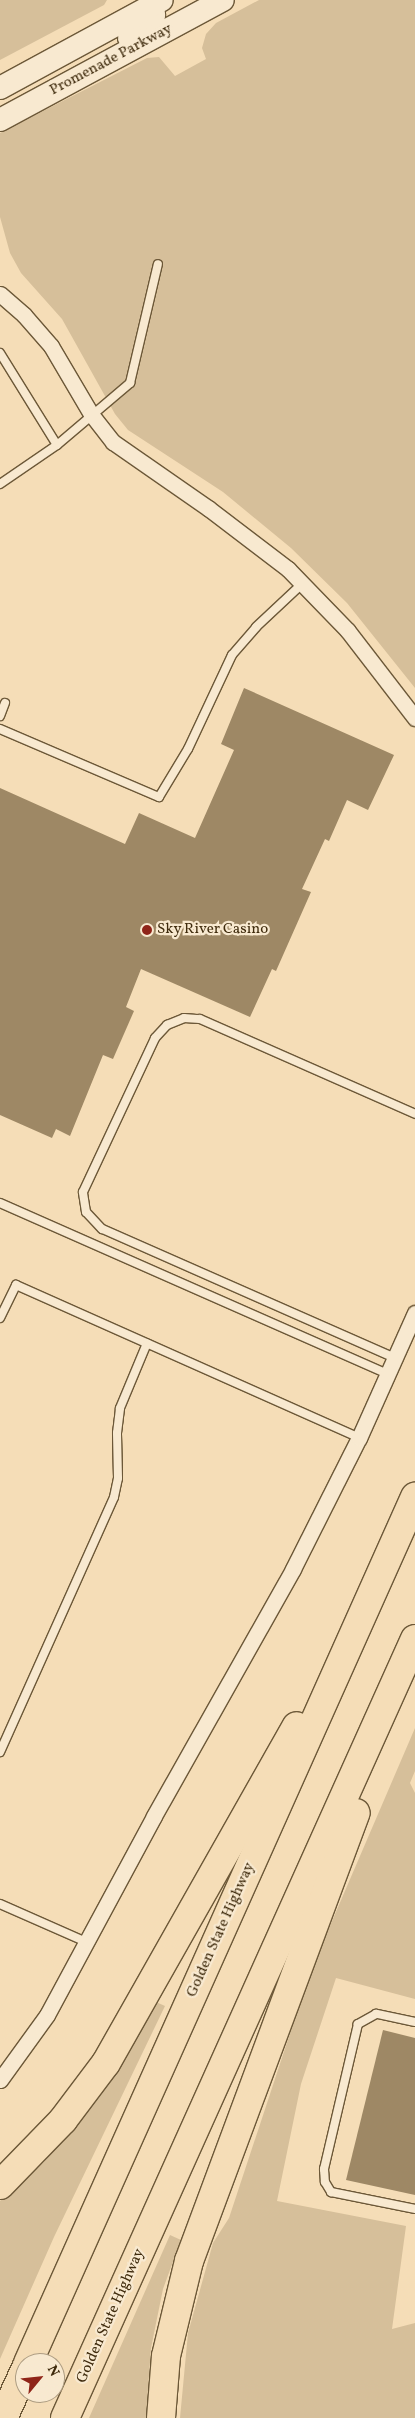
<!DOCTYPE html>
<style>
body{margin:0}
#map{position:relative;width:415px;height:2418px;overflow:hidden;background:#f5ddb7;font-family:Vollkorn,serif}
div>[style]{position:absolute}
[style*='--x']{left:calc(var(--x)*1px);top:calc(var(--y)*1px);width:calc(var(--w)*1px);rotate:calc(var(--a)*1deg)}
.green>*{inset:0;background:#d6bf9a}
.building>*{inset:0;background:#9e8865}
.roads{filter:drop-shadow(1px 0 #6c5838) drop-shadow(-1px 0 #6c5838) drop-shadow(0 1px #6c5838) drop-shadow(0 -1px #6c5838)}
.service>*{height:8px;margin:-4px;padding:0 4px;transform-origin:4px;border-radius:4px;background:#f8e9d0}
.minor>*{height:15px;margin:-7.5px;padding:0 7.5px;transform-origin:7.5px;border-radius:7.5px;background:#f8e9d0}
.secondary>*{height:22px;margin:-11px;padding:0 11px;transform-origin:11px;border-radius:11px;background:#f8e9d0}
.motorway>*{height:28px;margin:-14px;padding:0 14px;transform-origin:14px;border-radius:14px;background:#f5ddb7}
.dots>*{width:14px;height:14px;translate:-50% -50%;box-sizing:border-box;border:2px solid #f8e9d0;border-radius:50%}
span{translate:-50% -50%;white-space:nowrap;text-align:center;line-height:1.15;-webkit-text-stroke:4.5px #f8e9d0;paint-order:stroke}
.street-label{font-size:15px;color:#3f2b0d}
.poi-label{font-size:15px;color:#3f2b0d}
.left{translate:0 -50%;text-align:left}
.north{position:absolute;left:15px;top:2353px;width:50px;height:50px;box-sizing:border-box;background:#f8e9d0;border:1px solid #ae9d82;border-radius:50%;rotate:62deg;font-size:14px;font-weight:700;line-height:20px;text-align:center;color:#3f2b0d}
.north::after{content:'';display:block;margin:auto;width:18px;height:22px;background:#8f2418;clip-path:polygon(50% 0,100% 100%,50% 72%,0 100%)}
</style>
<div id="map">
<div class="green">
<i style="clip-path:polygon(0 0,107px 0,104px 5px,0 60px)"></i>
<i style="clip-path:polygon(259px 0,415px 0,415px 688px,347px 603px,291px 548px,223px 492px,128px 430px,115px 414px,62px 319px,21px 273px,10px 253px,0 217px,0 133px,147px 58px,159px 57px,175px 76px,206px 59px,202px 48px,206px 34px,216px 23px)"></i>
<i style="clip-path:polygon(415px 1728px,415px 1771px,410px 1783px,415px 1793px,415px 1999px,336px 1978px,301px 2084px,277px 2201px,406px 2226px,392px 2329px,415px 2323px,415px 2418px,180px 2418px,188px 2333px,213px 2243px,229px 2218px,311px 1970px)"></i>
<i style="clip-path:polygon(156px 2002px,165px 2006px,54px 2237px,0 2359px,0 2201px,44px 2162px,92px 2104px,126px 2055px)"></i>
<i style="clip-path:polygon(170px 2235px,181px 2240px,163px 2289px,151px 2348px,146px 2418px,89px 2418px)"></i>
</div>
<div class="building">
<i style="clip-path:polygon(244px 688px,394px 755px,368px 810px,347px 800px,329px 841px,325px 839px,302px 889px,311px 892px,276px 971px,272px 969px,250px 1017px,141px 969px,126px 1007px,134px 1011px,113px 1059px,103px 1055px,70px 1136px,56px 1129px,52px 1138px,0 1115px,0 788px,125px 844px,139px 813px,195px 838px,234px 750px,221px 744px)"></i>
<i style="clip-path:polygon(383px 2030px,415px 2038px,415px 2195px,346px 2180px)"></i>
</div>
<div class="roads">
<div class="service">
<i style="--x:0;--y:353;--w:108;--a:58.2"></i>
<i style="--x:0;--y:484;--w:69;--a:-34.4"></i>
<i style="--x:57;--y:445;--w:96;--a:-40.3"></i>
<i style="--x:130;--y:383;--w:122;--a:-76.8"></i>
<i style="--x:0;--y:716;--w:14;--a:-69"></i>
<i style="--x:0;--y:729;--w:173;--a:23.2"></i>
<i style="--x:159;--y:797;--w:56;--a:-58.9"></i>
<i style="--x:188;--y:749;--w:104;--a:-64.9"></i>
<i style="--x:232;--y:655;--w:37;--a:-49"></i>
<i style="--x:256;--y:627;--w:64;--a:-43.1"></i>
<i style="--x:0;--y:1203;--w:424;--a:23.8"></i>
<i style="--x:0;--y:1318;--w:37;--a:-64"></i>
<i style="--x:16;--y:1285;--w:376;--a:24"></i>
<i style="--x:395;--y:1358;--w:320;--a:-156.2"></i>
<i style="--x:102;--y:1229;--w:23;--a:-133"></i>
<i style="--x:86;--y:1212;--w:20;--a:-99"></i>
<i style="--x:83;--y:1192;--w:170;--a:-64.9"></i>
<i style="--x:155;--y:1038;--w:18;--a:-47"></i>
<i style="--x:167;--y:1025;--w:18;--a:-22"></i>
<i style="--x:184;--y:1018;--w:16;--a:4"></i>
<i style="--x:200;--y:1019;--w:235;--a:23.8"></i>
<i style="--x:0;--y:1752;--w:279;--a:-65.9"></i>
<i style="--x:114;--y:1497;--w:19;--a:-78"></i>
<i style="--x:118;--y:1478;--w:45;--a:-91.3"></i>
<i style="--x:117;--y:1433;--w:25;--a:-83"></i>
<i style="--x:120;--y:1408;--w:70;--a:-67.4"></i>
<i style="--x:0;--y:1904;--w:94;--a:23.8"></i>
<i style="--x:415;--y:2022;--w:40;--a:-168"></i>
<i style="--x:376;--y:2014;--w:21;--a:151"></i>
<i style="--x:358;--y:2024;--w:149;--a:103.2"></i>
<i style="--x:324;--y:2169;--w:13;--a:86"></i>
<i style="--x:325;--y:2182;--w:12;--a:59"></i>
<i style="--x:331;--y:2192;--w:86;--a:11.4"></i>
</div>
<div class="minor">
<i style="--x:0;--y:294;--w:32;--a:41"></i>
<i style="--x:24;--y:315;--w:41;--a:48.9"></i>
<i style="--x:51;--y:346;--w:79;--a:59.5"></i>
<i style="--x:91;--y:414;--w:36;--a:52"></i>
<i style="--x:113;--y:442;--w:116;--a:34.8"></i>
<i style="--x:208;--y:508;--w:101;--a:37.3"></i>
<i style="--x:288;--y:569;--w:86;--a:45.9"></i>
<i style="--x:348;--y:631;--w:110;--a:52.4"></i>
<i style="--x:0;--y:2080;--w:80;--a:-54.1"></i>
<i style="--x:47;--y:2015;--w:226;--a:-61.7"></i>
<i style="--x:154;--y:1816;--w:283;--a:-60.6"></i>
<i style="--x:293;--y:1569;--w:147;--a:-63.3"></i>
<i style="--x:359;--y:1438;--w:137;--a:-65.9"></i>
</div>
<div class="secondary">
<i style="--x:129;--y:38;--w:25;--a:-32"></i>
<i style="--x:150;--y:25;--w:11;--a:-68"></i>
<i style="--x:154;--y:15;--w:10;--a:-101"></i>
<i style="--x:0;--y:88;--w:184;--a:-28.5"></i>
<i style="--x:0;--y:120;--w:253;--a:-28.3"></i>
</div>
<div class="motorway">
<i style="--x:0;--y:2185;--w:91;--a:-45.9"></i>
<i style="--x:63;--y:2120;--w:71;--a:-53"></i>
<i style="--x:106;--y:2063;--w:387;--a:-60.5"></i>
<i style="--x:28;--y:2363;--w:949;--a:-65.92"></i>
<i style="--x:3;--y:2418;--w:53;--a:-65.4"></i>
<i style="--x:65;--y:2418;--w:854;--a:-65.81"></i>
<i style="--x:161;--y:2418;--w:62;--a:-85.4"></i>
<i style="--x:166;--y:2356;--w:98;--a:-76.4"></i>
<i style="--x:189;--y:2261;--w:478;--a:-69.6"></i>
</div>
</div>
<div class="dots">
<i style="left:147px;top:930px;background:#8f2418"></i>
</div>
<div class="street-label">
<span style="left:111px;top:60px;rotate:-28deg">Promenade Parkway</span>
<span style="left:221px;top:1930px;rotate:-66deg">Golden State Highway</span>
<span style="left:111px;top:2316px;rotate:-66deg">Golden State Highway</span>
</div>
<div class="poi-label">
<span class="left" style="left:157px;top:930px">Sky River Casino</span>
</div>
<div class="north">N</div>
</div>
